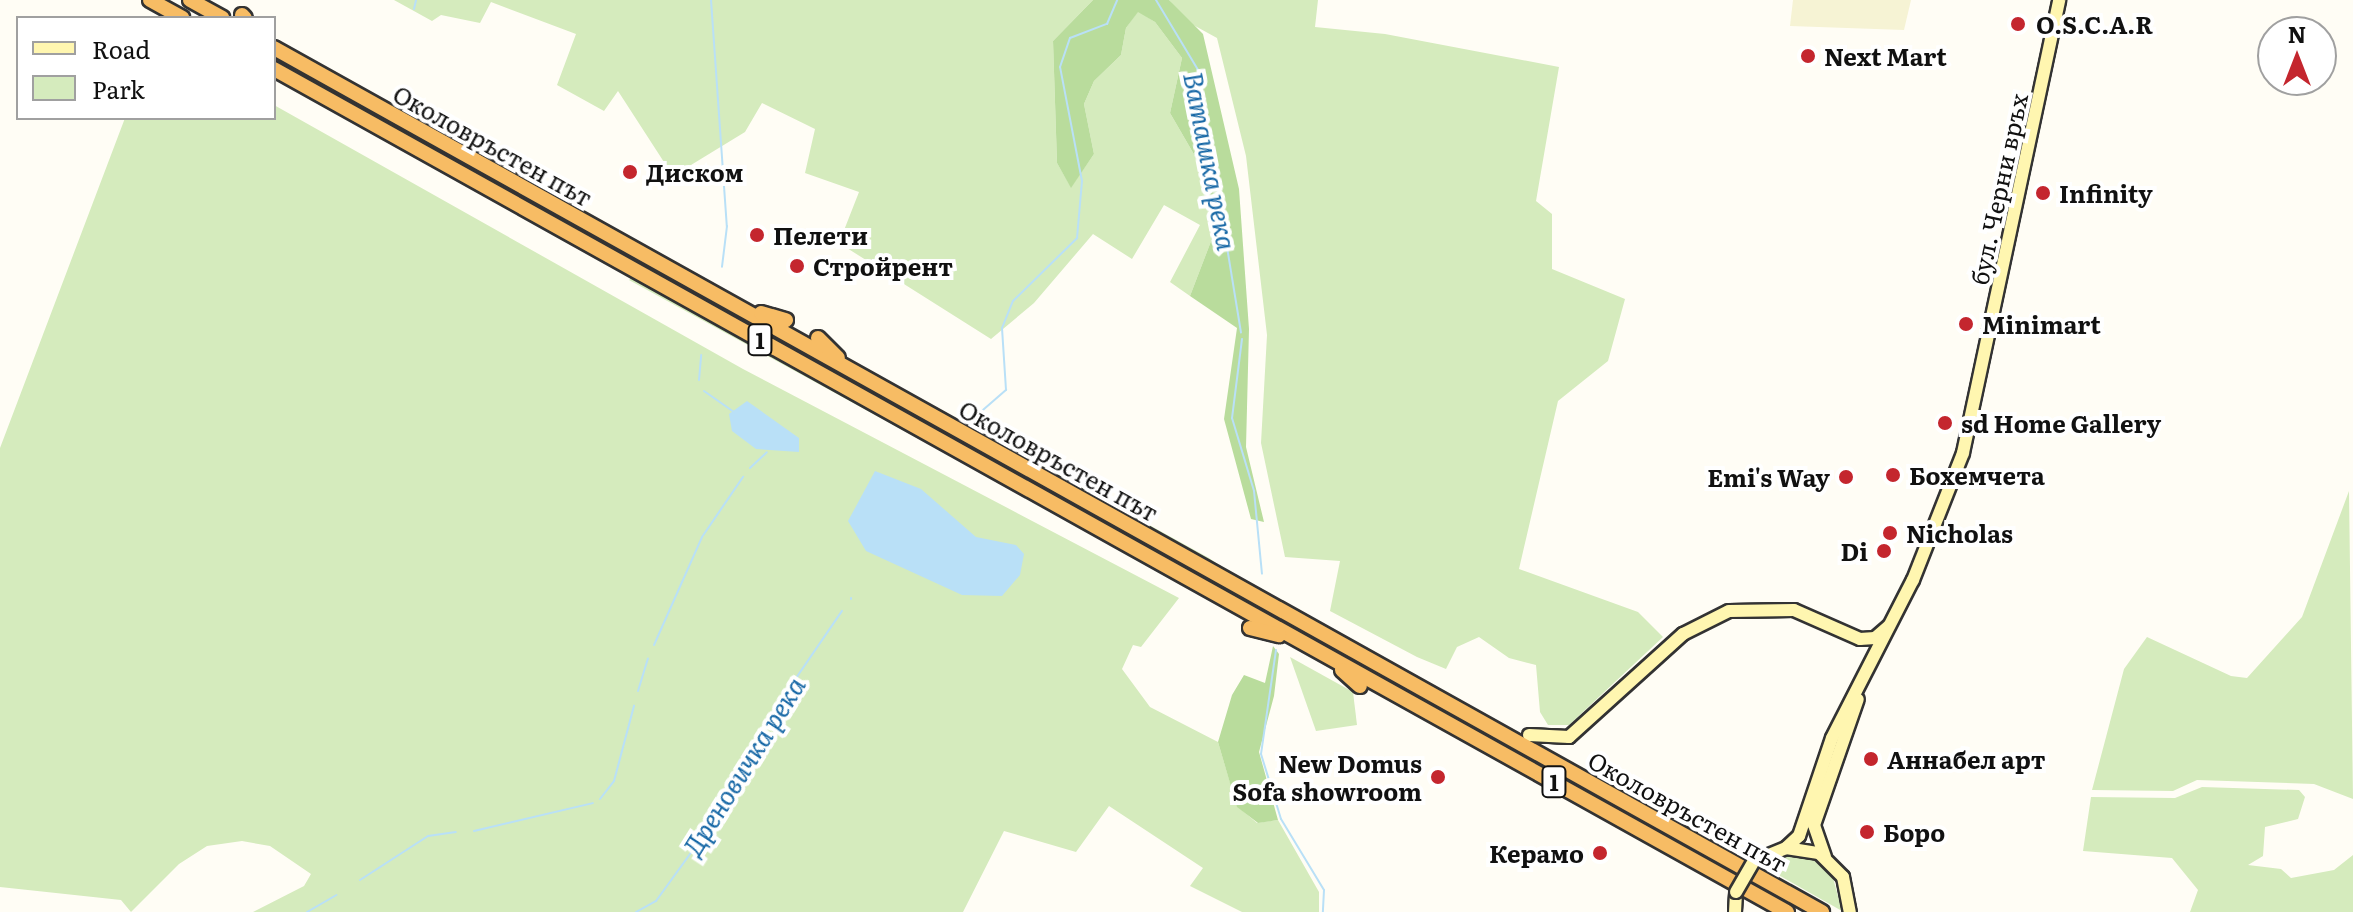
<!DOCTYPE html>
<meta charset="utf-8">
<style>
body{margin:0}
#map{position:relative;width:2353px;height:912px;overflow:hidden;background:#fffdf5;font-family:Literata,serif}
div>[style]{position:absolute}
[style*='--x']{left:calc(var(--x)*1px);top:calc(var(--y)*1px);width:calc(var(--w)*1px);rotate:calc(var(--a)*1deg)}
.farmland>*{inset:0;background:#f6f3d4}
.green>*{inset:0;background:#d5ebbd}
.forest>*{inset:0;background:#b9dc9c}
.water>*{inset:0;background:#b9e0f7}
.stream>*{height:2px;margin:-1px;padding:0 1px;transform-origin:1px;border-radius:1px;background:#b9e0f7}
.roads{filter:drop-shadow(2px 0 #333) drop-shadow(-2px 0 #333) drop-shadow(0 2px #333) drop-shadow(0 -2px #333)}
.secondary>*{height:12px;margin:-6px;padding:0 6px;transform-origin:6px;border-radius:6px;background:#fff6b0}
.trunk>*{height:14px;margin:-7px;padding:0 7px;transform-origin:7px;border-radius:7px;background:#f7bc64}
.bridges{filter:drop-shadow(2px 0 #333) drop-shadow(-2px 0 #333) drop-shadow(0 2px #333) drop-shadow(0 -2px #333)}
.secondary-bridge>*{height:12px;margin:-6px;padding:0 6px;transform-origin:6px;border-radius:6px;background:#fff6b0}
.dots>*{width:22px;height:22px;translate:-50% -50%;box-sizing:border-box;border:4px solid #fff;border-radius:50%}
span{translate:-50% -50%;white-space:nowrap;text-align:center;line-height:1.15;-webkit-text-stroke:8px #fff;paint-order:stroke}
.shield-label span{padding:2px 6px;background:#fff;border:2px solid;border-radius:6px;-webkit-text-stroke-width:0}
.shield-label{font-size:22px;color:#111;font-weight:700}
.poi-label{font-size:24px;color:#111;font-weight:700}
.left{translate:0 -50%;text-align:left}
.right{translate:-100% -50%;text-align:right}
.street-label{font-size:24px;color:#111}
.water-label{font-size:26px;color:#1768a6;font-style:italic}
.legend{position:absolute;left:16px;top:16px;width:260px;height:104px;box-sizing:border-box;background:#fff;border:2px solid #a0a0a0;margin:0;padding:10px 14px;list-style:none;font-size:24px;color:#111}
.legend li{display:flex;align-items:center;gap:16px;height:40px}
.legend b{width:40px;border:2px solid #a0a0a0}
.north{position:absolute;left:2257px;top:16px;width:80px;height:80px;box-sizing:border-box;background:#fff;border:2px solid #a0a0a0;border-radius:50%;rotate:0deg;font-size:22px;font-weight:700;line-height:32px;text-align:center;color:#111}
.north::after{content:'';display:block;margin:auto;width:28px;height:36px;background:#c4262e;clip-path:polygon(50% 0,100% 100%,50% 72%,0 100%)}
</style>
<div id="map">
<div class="farmland">
<i style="clip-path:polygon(1793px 0,1911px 0,1904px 30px,1790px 26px)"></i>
</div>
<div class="green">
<i style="clip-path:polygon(394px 0,1093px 0,1053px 41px,1057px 163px,1071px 187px,1094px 154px,1084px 104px,1094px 81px,1121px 55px,1126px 28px,1138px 11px,1155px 22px,1182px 58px,1170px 113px,1199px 163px,1213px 236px,1190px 296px,1170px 282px,1200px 225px,1164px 205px,1132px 259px,1093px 234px,1034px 303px,991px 339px,839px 243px,859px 192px,805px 173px,815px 129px,762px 103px,745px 132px,673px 176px,618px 91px,604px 111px,557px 85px,576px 34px,491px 2px,480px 23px,441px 15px,432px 21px)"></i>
<i style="clip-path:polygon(1169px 0,1318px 0,1315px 27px,1385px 34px,1559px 67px,1536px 201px,1552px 214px,1552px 269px,1625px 299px,1608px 361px,1558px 401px,1519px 569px,1638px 612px,1663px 637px,1569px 725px,1548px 725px,1540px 712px,1536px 665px,1509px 658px,1479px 637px,1457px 647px,1446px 669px,1417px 657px,1330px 611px,1340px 561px,1285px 557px,1261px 443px,1267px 335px,1246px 156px,1217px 38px,1186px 21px)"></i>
<i style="clip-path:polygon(274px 58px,658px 272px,1160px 551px,1158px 555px)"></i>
<i style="clip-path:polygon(274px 105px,743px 369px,1179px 598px,1141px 647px,1133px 645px,1122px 669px,1150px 707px,1218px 742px,1237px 806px,1257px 823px,1278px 820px,1319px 892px,1319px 912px,1242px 912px,1190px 886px,1203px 868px,1109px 806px,1076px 852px,1004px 831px,963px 912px,253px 912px,304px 886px,311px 874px,270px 846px,242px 841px,207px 846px,179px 864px,131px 912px,121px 900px,0 887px,0 448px,125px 118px,274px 118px)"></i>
<i style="clip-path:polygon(632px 277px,1233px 611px,629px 280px)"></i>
<i style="clip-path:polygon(885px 379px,1209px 558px,1243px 582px,892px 385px)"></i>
<i style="clip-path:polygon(2349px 491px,2353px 799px,2314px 784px,2197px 780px,2173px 791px,2092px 790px,2124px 669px,2147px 637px,2231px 676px,2247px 678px,2302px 617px)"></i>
<i style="clip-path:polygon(1290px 657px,1353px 692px,1357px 725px,1316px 731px)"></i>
<i style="clip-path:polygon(2202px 787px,2299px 790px,2305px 797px,2298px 819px,2265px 827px,2263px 856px,2248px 865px,2281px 869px,2291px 878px,2334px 870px,2353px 855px,2353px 912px,2190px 912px,2198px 890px,2172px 858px,2083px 851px,2091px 797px,2175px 798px)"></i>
<i style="clip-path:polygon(1791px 855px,1812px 859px,1832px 874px,1842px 911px,1761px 865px)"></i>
</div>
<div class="forest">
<i style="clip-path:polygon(1093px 0,1169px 0,1203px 34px,1239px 189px,1249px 329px,1246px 447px,1264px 522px,1251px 519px,1224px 419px,1237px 328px,1190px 296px,1213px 236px,1199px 163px,1170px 113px,1182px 58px,1155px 22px,1138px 12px,1126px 28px,1121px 55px,1094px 81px,1084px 104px,1094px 154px,1071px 188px,1057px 163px,1053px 41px)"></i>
<i style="clip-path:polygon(1273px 646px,1279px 654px,1274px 696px,1259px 752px,1278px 820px,1258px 823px,1237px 807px,1218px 742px,1232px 695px,1244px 675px,1265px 683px)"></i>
</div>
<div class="water">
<i style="clip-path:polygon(747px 401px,799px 438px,799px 452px,756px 449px,732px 431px,729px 414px)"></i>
<i style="clip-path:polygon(875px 471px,921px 489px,976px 537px,1016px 545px,1024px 554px,1020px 575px,1002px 596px,962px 595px,866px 551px,848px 521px)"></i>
</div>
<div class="stream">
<i style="--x:711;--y:0;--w:227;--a:86"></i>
<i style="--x:727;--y:226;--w:41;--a:97"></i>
<i style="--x:1156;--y:0;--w:82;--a:59"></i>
<i style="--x:1198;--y:70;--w:266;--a:80.7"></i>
<i style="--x:414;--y:9;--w:9;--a:-77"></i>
<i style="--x:1242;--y:339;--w:80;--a:97.2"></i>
<i style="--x:1232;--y:418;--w:76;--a:73.2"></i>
<i style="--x:1254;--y:491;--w:83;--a:84.5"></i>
<i style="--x:699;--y:380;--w:25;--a:-85"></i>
<i style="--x:704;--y:391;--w:37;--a:35"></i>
<i style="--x:976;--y:416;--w:40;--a:-41"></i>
<i style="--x:1006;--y:390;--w:62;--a:-93.7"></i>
<i style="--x:1002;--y:328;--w:29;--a:-68"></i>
<i style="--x:1013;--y:301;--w:90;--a:-44.5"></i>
<i style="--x:1077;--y:238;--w:57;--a:-85"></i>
<i style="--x:1082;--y:181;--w:116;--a:-100.9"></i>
<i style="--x:1060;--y:67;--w:31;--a:-71"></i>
<i style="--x:1070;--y:38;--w:40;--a:-21"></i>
<i style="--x:1107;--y:24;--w:26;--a:-67"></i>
<i style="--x:750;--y:468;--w:23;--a:-43"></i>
<i style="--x:851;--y:599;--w:1;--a:-90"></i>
<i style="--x:654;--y:645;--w:118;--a:-66"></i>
<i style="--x:702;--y:537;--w:73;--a:-55.7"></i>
<i style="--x:1276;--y:650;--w:105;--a:98.2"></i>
<i style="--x:1261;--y:754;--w:68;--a:72.9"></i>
<i style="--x:1281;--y:819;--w:83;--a:58.8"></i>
<i style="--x:1324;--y:890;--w:22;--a:93"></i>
<i style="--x:638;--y:691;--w:34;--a:-73"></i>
<i style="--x:600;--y:799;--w:23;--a:-52"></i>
<i style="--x:614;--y:781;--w:78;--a:-75.1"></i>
<i style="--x:474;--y:831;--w:122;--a:-13.2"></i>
<i style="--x:360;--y:880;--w:81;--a:-32.9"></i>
<i style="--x:428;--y:836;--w:28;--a:-8"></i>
<i style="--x:307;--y:912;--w:34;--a:-30"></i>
<i style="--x:636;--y:912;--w:23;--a:-29"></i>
<i style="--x:656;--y:901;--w:94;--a:-54.1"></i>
<i style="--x:711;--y:825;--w:120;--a:-61.7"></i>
<i style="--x:768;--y:719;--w:131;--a:-55.6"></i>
</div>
<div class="roads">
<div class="secondary">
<i style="--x:1529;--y:735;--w:40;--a:2.9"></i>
<i style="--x:1569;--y:737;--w:154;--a:-42.1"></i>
<i style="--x:1683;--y:634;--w:51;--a:-26.6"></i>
<i style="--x:1729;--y:611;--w:65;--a:-0.9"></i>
<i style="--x:1794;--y:610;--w:72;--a:23.7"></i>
<i style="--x:1860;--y:639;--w:15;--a:-4"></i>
<i style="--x:1875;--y:638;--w:18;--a:-41"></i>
<i style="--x:1786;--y:848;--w:18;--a:-43"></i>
<i style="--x:1799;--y:836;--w:103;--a:-71.4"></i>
<i style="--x:1832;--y:738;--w:178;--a:-62.9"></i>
<i style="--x:1913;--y:580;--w:136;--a:-68.5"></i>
<i style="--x:1963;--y:453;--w:463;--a:-78"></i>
<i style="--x:1825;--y:857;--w:34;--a:-109"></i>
<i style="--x:1814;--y:825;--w:133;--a:-70.8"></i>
<i style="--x:1754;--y:861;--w:35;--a:-22"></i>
<i style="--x:1786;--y:848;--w:33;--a:9"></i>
<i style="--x:1819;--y:853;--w:34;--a:45"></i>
<i style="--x:1843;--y:877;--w:36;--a:79"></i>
<i style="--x:1735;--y:912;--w:20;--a:-87"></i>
</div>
<div class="trunk">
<i style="--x:150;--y:0;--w:37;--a:29"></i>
<i style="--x:190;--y:0;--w:37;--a:29"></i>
<i style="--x:242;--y:15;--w:4;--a:45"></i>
<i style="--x:274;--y:48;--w:1773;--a:29.17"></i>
<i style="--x:274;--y:69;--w:1732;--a:29.13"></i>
<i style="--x:761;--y:313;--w:26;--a:16"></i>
<i style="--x:818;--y:338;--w:28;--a:45"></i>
<i style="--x:1250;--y:628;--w:30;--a:14"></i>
<i style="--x:1342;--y:670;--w:24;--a:42"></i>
</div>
</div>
<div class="bridges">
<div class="secondary-bridge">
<i style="--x:1736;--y:892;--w:36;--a:-60"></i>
</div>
</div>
<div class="dots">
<i style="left:2018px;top:24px;background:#c4262e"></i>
<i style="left:1808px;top:56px;background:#c4262e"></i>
<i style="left:630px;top:172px;background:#c4262e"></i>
<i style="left:2043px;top:193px;background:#c4262e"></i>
<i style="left:757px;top:235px;background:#c4262e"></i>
<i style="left:797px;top:266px;background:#c4262e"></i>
<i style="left:1966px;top:324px;background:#c4262e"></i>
<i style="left:1945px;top:423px;background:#c4262e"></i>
<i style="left:1893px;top:475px;background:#c4262e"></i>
<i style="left:1846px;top:477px;background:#c4262e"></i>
<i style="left:1890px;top:533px;background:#c4262e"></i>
<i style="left:1884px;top:551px;background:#c4262e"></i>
<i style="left:1871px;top:759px;background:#c4262e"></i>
<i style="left:1438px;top:777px;background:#c4262e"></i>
<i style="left:1867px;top:832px;background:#c4262e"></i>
<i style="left:1600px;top:853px;background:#c4262e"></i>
</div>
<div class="shield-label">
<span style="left:760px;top:340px">1</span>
<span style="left:1554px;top:782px">1</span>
</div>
<div class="poi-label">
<span class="left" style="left:2036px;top:24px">O.S.C.A.R</span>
<span class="left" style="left:1824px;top:56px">Next Mart</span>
<span class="left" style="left:646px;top:172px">Диском</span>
<span class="left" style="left:2059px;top:193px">Infinity</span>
<span class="left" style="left:773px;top:235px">Пелети</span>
<span class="left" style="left:813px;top:266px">Стройрент</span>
<span class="left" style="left:1982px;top:324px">Minimart</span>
<span class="left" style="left:1961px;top:423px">sd Home Gallery</span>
<span class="left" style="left:1909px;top:475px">Бохемчета</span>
<span class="right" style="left:1830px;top:477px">Emi's Way</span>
<span class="left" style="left:1906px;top:533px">Nicholas</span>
<span class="right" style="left:1868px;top:551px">Di</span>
<span class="left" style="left:1887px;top:759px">Аннабел арт</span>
<span class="right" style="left:1422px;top:777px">New Domus<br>Sofa showroom</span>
<span class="left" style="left:1883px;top:832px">Боро</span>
<span class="right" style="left:1584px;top:853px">Керамо</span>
</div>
<div class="street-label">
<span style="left:493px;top:145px;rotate:29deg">Околовръстен път</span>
<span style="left:1998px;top:189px;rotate:-78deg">бул. Черни връх</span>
<span style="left:1059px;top:460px;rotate:29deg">Околовръстен път</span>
<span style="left:1688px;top:811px;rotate:29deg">Околовръстен път</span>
</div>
<div class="water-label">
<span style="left:1211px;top:161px;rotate:79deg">Ваташка река</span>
<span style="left:743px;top:766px;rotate:-58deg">Дреновичка река</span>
</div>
<ul class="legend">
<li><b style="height:10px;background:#fff6b0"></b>Road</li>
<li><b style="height:22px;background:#d5ebbd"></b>Park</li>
</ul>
<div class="north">N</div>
</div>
